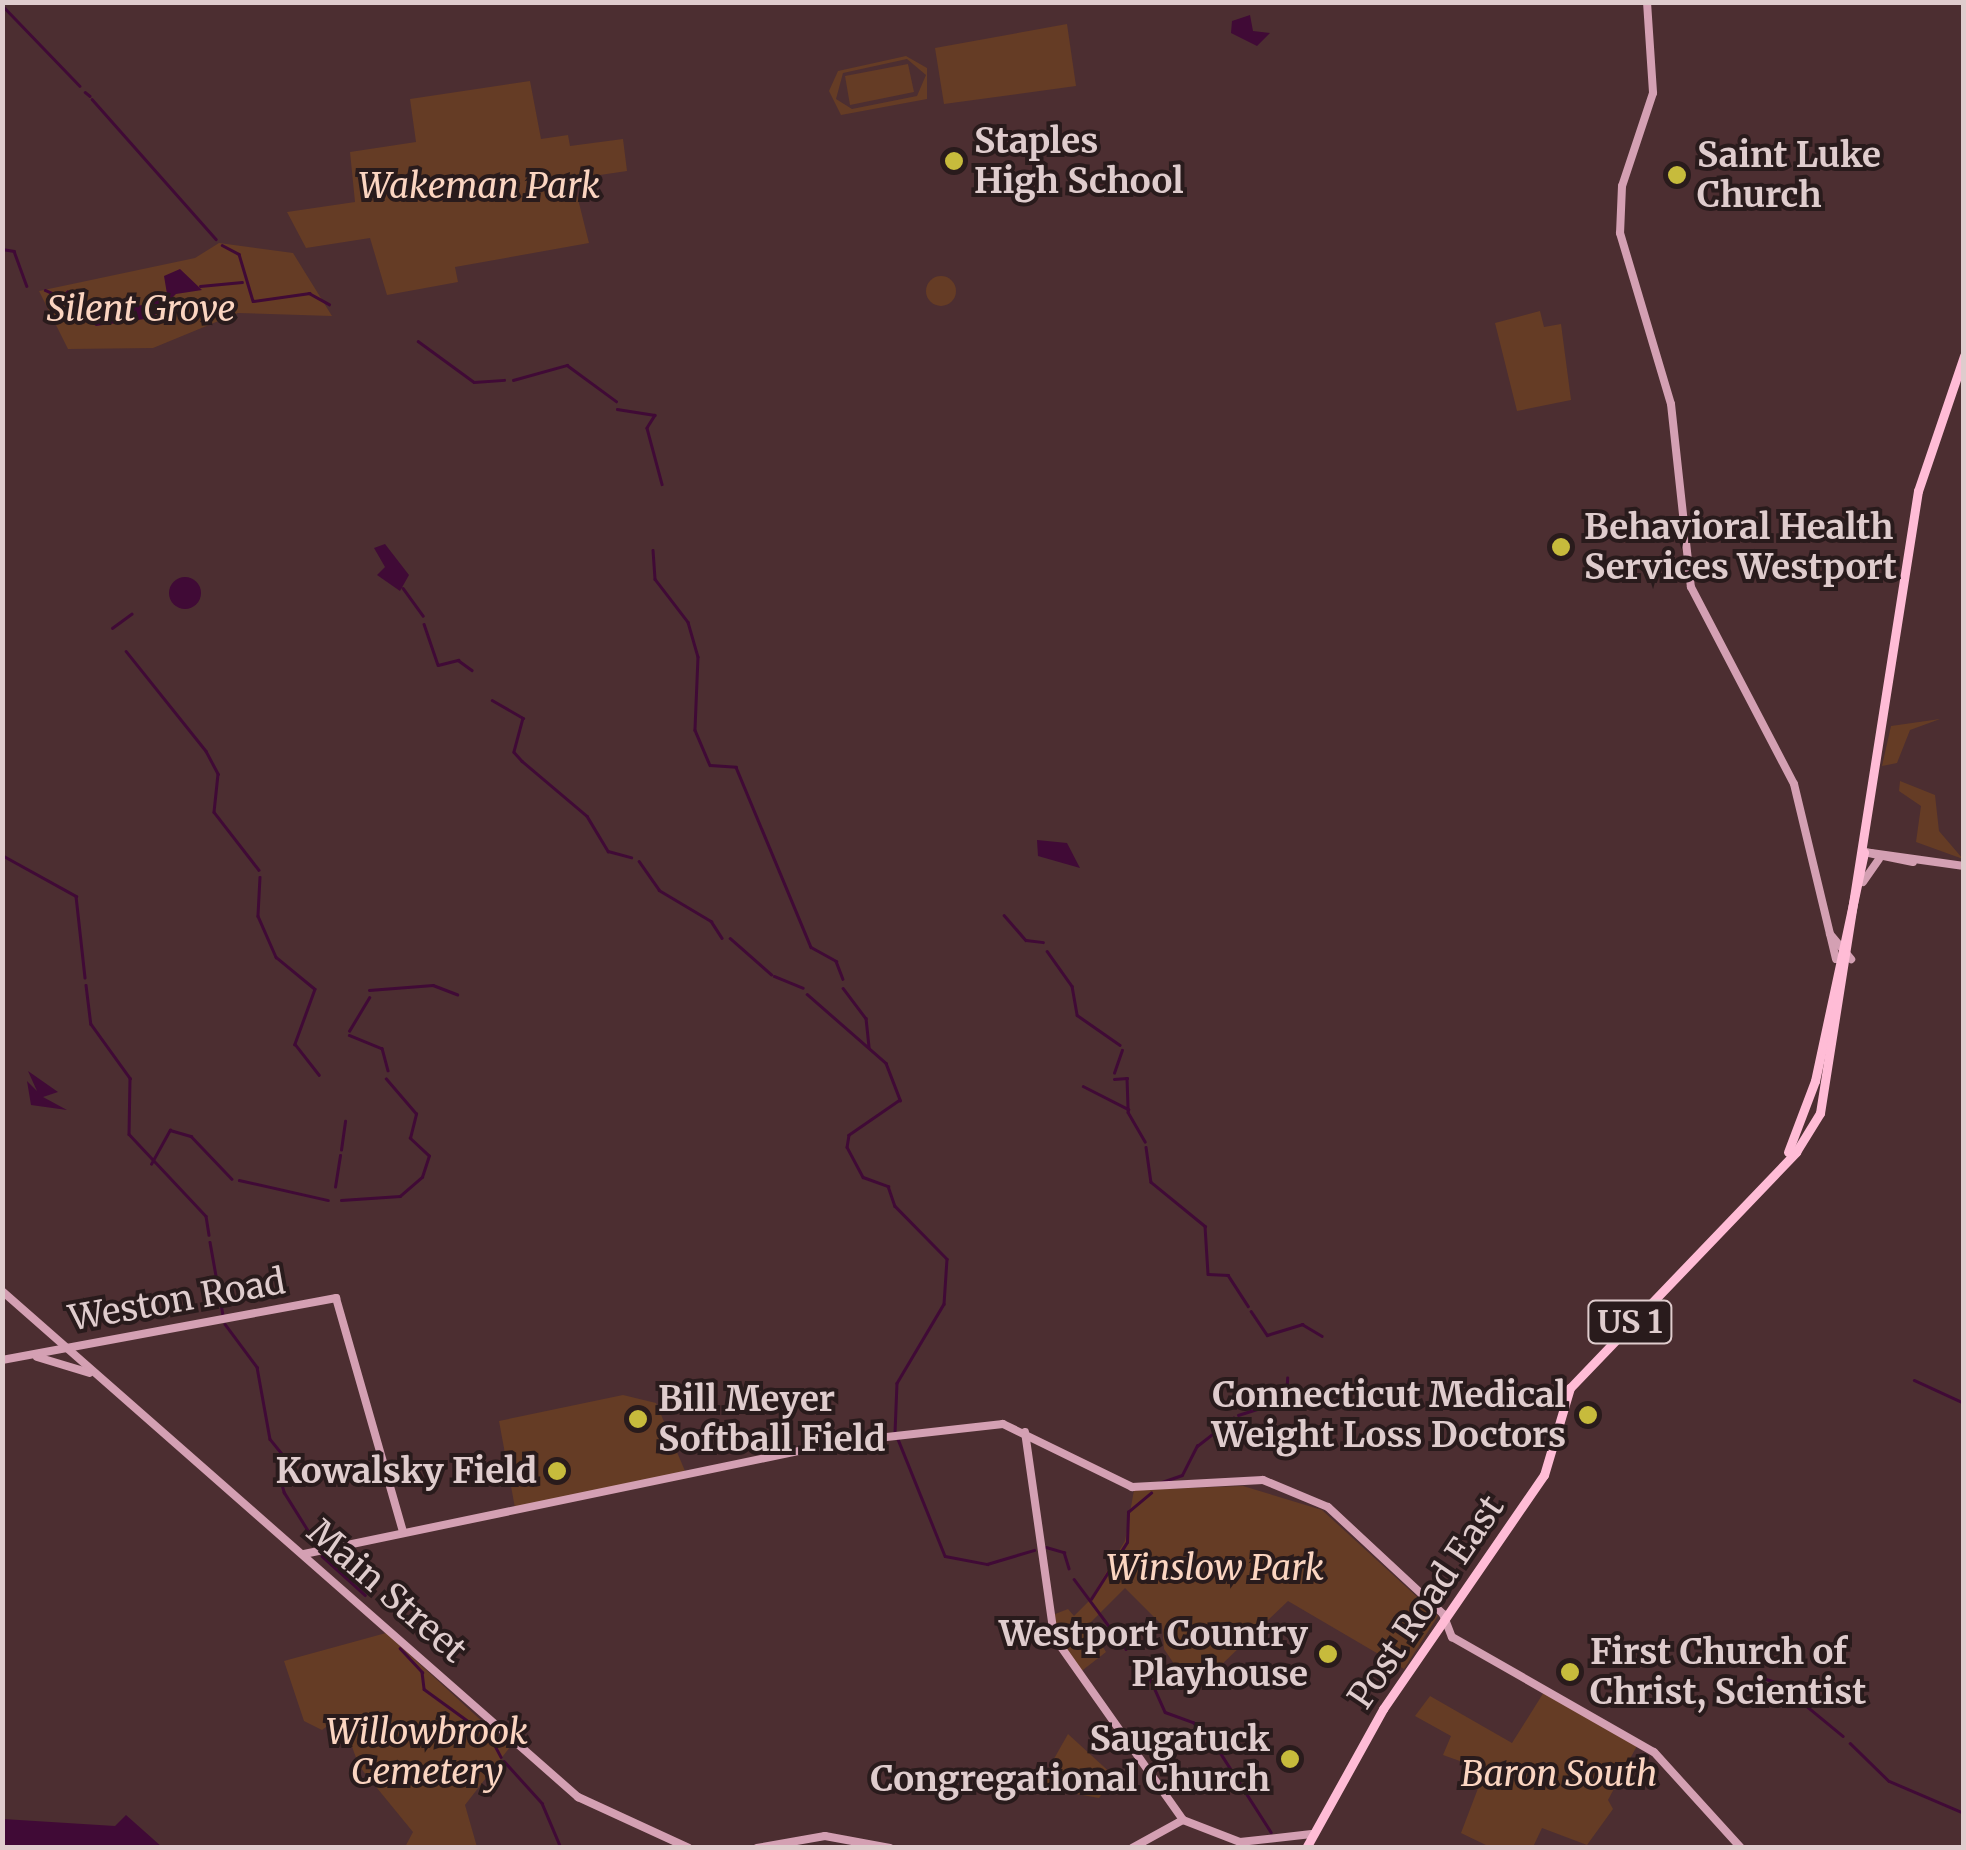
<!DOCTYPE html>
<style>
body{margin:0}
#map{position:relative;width:1966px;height:1850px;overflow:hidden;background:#4c2e31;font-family:Merriweather,serif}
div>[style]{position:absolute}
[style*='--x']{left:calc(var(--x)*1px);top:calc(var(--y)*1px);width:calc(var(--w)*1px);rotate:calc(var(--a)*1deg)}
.green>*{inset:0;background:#653c25}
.round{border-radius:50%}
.water>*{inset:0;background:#400a36}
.stream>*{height:2.5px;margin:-1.25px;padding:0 1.25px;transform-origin:1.25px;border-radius:1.25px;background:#400a36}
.secondary>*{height:8px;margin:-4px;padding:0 4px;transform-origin:4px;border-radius:4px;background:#d4a0b3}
.primary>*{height:9px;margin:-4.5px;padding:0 4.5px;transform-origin:4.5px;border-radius:4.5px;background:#ffbcd6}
.dots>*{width:28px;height:28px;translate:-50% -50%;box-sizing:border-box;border:5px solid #291b1c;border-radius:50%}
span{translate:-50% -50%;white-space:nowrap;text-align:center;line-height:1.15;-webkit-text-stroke:8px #291b1c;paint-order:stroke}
.shield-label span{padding:2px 8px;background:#291b1c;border:2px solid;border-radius:8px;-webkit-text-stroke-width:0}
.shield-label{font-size:32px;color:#dfcccd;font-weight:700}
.poi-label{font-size:35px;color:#dfcccd;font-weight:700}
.left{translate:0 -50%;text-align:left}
.right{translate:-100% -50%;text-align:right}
.park-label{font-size:35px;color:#fbd5c1;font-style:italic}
.street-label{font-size:35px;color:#dfcccd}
.frame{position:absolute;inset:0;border:5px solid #dfcccd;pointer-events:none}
</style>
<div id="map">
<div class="green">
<i style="clip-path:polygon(1067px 24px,1076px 86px,944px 104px,935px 48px)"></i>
<i style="clip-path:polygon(evenodd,906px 56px,927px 68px,927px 99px,841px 115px,829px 91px,838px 71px,906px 56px,907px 59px,926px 75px,917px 96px,852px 109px,836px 99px,843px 73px,907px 59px)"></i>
<i style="clip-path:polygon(908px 64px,914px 92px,850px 105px,845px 76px)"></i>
<i style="clip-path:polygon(530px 81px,541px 139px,568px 135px,570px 146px,623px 139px,627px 171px,573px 179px,589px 243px,455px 267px,458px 282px,387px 295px,370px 238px,306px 248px,287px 212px,355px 202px,350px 152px,416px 142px,410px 99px)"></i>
<i style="clip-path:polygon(219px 243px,293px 253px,332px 316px,238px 313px,153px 348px,68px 349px,39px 291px,195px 258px)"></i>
<i class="round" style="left:926px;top:276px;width:30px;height:30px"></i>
<i style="clip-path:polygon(1540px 311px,1544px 327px,1561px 324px,1571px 400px,1517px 411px,1495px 323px)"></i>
<i style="clip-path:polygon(1940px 719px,1910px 730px,1897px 763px,1882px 766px,1891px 726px)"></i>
<i style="clip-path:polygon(1900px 781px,1935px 795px,1939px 831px,1963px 859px,1916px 842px,1921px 806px,1899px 791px)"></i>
<i style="clip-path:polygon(623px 1395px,656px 1403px,688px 1478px,515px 1508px,499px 1421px)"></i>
<i style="clip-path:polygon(1243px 1486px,1322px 1510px,1438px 1616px,1404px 1669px,1288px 1601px,1193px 1692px,1164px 1649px,1162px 1625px,1125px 1588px,1089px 1624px,1106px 1652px,1079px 1673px,1050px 1616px,1068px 1609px,1074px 1616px,1089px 1601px,1125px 1541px,1134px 1490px)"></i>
<i style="clip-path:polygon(386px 1633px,510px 1747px,465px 1805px,477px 1847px,405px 1847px,413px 1832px,359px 1766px,341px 1716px,322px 1730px,304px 1721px,284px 1661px)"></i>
<i style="clip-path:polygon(1544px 1692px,1639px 1742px,1608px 1800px,1613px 1809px,1587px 1845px,1542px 1828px,1533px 1847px,1490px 1847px,1461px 1833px,1485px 1770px,1443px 1755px,1451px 1736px,1415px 1716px,1430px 1696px,1512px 1743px)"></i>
<i style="clip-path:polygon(1068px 1734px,1115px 1777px,1099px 1798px,1038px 1787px)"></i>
</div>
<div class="water">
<i style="clip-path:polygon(1250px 15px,1253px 31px,1270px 33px,1257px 46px,1231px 33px,1232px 21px)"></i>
<i style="clip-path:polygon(180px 269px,202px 290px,176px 294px,152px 318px,96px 326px,57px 299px,68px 290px,88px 310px,144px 305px,167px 294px,164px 276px)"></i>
<i style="clip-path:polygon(385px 544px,409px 575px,400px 591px,377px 575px,385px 567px,374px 548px)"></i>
<i class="round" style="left:169px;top:577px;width:32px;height:32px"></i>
<i style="clip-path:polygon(1037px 840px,1067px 843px,1080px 868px,1038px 856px)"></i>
<i style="clip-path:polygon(28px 1071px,58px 1092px,43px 1097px,67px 1110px,31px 1105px,27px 1081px,37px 1091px)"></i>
<i style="clip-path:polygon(126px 1815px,162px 1847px,3px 1847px,3px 1819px,115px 1826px)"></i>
</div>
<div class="stream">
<i style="--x:2;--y:5;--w:112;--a:46.1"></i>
<i style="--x:85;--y:92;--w:6;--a:39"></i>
<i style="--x:92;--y:99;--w:187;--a:48.5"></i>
<i style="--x:222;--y:245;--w:19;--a:28"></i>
<i style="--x:239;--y:254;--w:49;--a:73.4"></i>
<i style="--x:253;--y:301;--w:57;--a:-8.1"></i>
<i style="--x:309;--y:293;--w:23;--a:29"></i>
<i style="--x:2;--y:249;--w:12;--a:9"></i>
<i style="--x:14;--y:251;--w:37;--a:70"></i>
<i style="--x:200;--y:286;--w:42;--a:-5.4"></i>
<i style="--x:45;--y:290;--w:15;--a:23"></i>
<i style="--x:418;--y:341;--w:69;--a:36.2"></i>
<i style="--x:474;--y:382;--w:30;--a:-4"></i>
<i style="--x:513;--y:380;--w:56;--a:-15.5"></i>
<i style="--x:567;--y:365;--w:61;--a:36.3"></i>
<i style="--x:617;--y:409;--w:38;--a:9"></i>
<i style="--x:655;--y:415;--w:15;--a:122"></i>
<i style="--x:647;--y:428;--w:58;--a:75"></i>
<i style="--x:653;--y:550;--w:29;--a:86"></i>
<i style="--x:655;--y:579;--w:54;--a:52.5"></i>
<i style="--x:688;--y:622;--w:36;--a:74"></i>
<i style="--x:698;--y:657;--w:73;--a:92.4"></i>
<i style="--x:695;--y:730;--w:38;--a:67"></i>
<i style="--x:710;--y:765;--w:26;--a:4"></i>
<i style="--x:736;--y:767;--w:195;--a:67.4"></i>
<i style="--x:811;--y:947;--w:29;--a:29"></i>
<i style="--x:836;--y:961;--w:19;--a:69"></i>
<i style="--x:403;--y:588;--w:34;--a:54"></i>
<i style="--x:424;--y:624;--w:43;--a:71.1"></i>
<i style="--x:438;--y:665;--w:21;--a:-14"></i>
<i style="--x:458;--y:660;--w:17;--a:36"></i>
<i style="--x:112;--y:628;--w:24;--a:-36"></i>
<i style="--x:126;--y:651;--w:128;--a:51.3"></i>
<i style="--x:206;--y:751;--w:26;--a:62"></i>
<i style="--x:218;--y:774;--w:38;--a:96"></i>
<i style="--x:214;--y:812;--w:73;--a:52.2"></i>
<i style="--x:492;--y:700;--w:36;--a:30"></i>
<i style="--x:523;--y:718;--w:35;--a:105"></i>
<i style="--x:514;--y:752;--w:12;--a:48"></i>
<i style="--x:522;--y:761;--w:85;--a:40.2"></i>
<i style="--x:587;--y:816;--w:41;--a:59"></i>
<i style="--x:608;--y:851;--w:24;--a:15"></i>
<i style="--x:2;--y:855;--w:85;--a:29"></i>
<i style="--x:76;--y:896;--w:82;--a:83.7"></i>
<i style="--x:639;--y:861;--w:35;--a:55"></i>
<i style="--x:659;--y:890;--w:61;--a:30.8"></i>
<i style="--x:711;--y:921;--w:20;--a:57"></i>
<i style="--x:260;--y:877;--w:39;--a:93"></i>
<i style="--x:258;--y:916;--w:45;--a:66.3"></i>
<i style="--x:276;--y:957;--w:50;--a:39.4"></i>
<i style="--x:315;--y:989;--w:59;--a:110"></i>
<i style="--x:295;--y:1044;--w:39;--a:52"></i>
<i style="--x:1004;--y:915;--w:33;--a:49"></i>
<i style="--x:1026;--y:940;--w:17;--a:7"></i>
<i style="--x:730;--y:938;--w:55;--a:41.3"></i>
<i style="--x:1047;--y:951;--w:43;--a:54.5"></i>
<i style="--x:1072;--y:986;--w:29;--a:80"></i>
<i style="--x:1077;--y:1015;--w:52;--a:34.9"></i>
<i style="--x:774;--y:976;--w:31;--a:22"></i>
<i style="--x:86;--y:985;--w:39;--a:83"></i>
<i style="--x:91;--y:1024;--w:67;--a:54.2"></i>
<i style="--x:130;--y:1078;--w:56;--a:91"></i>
<i style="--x:129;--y:1134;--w:112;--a:46.8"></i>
<i style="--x:206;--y:1216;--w:19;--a:81"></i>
<i style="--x:843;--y:988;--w:38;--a:53"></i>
<i style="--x:866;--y:1018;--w:29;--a:84"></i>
<i style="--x:369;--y:990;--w:64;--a:-4.5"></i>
<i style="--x:433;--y:985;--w:26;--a:21"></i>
<i style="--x:807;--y:994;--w:105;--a:41.1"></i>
<i style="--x:886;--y:1063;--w:40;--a:69"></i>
<i style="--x:900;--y:1100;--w:62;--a:145.5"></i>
<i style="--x:849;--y:1135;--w:12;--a:99"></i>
<i style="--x:847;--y:1147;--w:34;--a:62"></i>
<i style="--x:863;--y:1177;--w:27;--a:20"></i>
<i style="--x:888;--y:1186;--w:21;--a:71"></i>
<i style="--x:895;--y:1206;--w:74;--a:45.5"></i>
<i style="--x:947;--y:1259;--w:45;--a:93.8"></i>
<i style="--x:944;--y:1304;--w:92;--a:120.7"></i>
<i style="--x:897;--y:1383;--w:49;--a:92.3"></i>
<i style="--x:349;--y:1031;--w:39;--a:-59"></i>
<i style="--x:349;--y:1035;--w:35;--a:22"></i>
<i style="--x:382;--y:1048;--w:23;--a:75"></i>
<i style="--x:1114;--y:1073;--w:24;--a:-71"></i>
<i style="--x:1114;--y:1079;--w:13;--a:-4"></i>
<i style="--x:1127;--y:1078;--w:34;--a:88"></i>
<i style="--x:1128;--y:1112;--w:34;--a:60"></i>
<i style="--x:1083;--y:1086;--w:51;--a:27.1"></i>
<i style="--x:1146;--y:1147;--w:35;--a:82"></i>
<i style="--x:1151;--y:1182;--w:70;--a:39.2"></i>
<i style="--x:1205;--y:1226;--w:48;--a:86.4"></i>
<i style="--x:1208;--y:1274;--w:20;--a:3"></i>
<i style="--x:1228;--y:1275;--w:37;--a:57"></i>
<i style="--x:341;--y:1150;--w:29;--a:-82"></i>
<i style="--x:151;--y:1164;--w:39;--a:-61"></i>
<i style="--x:170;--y:1130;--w:22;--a:16"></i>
<i style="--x:191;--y:1136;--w:59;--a:46.4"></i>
<i style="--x:239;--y:1180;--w:91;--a:12.7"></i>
<i style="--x:335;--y:1187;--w:32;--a:-81"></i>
<i style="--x:341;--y:1200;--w:59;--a:-3.9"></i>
<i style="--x:400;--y:1196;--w:29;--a:-41"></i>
<i style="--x:422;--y:1177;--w:22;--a:-72"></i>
<i style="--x:429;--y:1156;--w:26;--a:-137"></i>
<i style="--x:410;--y:1138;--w:25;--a:-76"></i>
<i style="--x:416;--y:1114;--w:46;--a:-130.6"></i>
<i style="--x:210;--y:1242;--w:74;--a:79.9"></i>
<i style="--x:1251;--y:1311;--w:29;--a:56"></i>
<i style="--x:1267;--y:1335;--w:37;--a:-17"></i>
<i style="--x:1302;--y:1324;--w:23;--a:31"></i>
<i style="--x:225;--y:1324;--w:54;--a:53.3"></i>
<i style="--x:257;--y:1367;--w:73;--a:79.8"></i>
<i style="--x:270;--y:1439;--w:28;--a:51"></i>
<i style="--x:288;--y:1461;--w:16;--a:125"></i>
<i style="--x:279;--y:1474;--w:19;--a:74"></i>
<i style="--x:284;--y:1492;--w:66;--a:58"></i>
<i style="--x:1914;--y:1380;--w:55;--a:24.7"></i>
<i style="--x:1238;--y:1415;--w:50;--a:-17.4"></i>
<i style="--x:1286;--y:1400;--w:22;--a:-87"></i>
<i style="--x:898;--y:1439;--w:126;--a:68.1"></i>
<i style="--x:945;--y:1556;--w:43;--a:10.8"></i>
<i style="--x:987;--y:1564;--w:49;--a:-16.6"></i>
<i style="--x:1159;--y:1483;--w:24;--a:-19"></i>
<i style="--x:1182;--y:1475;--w:33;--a:-63"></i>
<i style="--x:1197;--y:1446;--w:46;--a:-37.9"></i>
<i style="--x:1046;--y:1547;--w:19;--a:16"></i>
<i style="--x:1064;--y:1552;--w:17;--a:73"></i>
<i style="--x:322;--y:1556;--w:58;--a:42.2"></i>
<i style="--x:1074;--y:1579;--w:87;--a:53.4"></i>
<i style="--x:1091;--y:1599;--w:67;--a:-57.7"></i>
<i style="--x:1127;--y:1542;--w:30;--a:-88"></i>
<i style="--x:1128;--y:1512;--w:30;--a:-40"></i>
<i style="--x:400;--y:1648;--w:33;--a:47"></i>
<i style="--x:422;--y:1672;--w:17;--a:83"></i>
<i style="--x:424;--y:1689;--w:82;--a:36"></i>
<i style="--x:1149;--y:1676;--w:39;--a:66"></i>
<i style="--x:1165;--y:1712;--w:30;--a:20"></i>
<i style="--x:1193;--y:1722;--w:33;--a:46"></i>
<i style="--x:1216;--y:1746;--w:102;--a:57.4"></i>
<i style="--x:1757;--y:1676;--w:22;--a:18"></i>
<i style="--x:1781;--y:1685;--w:80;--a:39.4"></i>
<i style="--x:492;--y:1740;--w:19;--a:62"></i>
<i style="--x:1850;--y:1743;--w:54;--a:44.3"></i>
<i style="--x:1889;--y:1781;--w:82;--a:23.1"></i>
<i style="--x:504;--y:1761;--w:57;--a:47.9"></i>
<i style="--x:542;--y:1803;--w:49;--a:67.1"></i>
</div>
<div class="secondary">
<i style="--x:1647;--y:2;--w:91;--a:86.2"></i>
<i style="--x:1653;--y:93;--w:98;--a:108.4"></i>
<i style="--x:1622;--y:186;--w:47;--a:92.4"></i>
<i style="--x:1620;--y:233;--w:178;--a:73.4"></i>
<i style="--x:1671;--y:404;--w:184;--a:83.8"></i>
<i style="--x:1691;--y:587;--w:222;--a:62.4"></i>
<i style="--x:1794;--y:784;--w:180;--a:76.5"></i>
<i style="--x:1864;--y:852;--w:101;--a:8"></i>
<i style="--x:1864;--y:852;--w:50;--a:11.5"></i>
<i style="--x:1863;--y:882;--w:28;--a:-55"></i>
<i style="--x:1830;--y:934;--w:33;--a:50"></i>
<i style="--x:2;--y:1291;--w:767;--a:41.3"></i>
<i style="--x:578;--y:1797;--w:122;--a:24.7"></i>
<i style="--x:37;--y:1357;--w:55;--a:16.8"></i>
<i style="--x:2;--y:1360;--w:340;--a:-10.5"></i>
<i style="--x:336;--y:1298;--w:243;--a:74"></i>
<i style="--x:1025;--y:1432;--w:207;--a:81.9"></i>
<i style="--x:1054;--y:1637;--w:224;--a:54.8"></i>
<i style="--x:304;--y:1554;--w:550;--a:-11.76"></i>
<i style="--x:842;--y:1442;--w:162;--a:-6.4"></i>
<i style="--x:1003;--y:1424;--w:144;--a:26"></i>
<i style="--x:1132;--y:1487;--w:131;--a:-3.1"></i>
<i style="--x:1263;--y:1480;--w:70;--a:22.6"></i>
<i style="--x:1328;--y:1507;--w:157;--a:42.9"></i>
<i style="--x:1443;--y:1614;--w:25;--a:69"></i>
<i style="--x:1452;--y:1637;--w:232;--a:29.7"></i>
<i style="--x:1654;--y:1752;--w:130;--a:47.8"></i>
<i style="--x:757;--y:1848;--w:69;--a:-10"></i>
<i style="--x:825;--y:1836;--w:66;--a:10.5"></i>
<i style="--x:1132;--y:1848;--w:58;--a:-28.8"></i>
<i style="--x:1183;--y:1820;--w:61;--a:21.1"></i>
<i style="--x:1240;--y:1842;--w:72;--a:-6.3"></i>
</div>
<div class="primary">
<i style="--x:1788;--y:1152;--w:76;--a:-69.2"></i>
<i style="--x:1815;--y:1081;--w:234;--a:-77.9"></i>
<i style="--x:1306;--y:1848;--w:159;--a:-61"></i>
<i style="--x:1383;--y:1709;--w:284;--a:-55.5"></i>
<i style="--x:1544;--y:1475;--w:91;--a:-73.4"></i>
<i style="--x:1570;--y:1388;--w:327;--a:-46.2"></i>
<i style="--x:1796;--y:1152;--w:46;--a:-58.4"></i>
<i style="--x:1820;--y:1113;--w:630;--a:-81.05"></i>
<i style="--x:1918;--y:491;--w:143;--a:-71.2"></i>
</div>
<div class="dots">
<i style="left:954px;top:161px;background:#c7bb3c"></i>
<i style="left:1677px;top:175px;background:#c7bb3c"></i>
<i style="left:1561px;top:547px;background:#c7bb3c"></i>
<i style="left:1588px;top:1415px;background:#c7bb3c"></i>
<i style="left:638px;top:1419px;background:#c7bb3c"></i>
<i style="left:557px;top:1471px;background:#c7bb3c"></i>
<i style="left:1328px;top:1654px;background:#c7bb3c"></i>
<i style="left:1570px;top:1672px;background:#c7bb3c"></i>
<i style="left:1290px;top:1759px;background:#c7bb3c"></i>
</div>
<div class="shield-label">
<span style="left:1630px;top:1322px">US 1</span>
</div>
<div class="poi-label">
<span class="left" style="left:974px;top:161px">Staples<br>High School</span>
<span class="left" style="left:1697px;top:175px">Saint Luke<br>Church</span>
<span class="left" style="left:1584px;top:547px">Behavioral Health<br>Services Westport</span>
<span class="right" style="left:1566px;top:1415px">Connecticut Medical<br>Weight Loss Doctors</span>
<span class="left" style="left:658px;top:1419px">Bill Meyer<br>Softball Field</span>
<span class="right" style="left:537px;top:1471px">Kowalsky Field</span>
<span class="right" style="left:1308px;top:1654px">Westport Country<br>Playhouse</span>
<span class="left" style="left:1590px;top:1672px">First Church of<br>Christ, Scientist</span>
<span class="right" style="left:1270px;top:1759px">Saugatuck<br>Congregational Church</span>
</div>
<div class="park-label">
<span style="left:479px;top:186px">Wakeman Park</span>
<span style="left:141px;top:309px">Silent Grove</span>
<span style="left:1215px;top:1568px">Winslow Park</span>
<span style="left:427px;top:1752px">Willowbrook<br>Cemetery</span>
<span style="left:1559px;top:1774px">Baron South</span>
</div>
<div class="street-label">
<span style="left:177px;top:1300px;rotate:-10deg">Weston Road</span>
<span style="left:387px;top:1591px;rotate:41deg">Main Street</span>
<span style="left:1426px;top:1602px;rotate:-56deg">Post Road East</span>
</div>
<div class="frame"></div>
</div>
